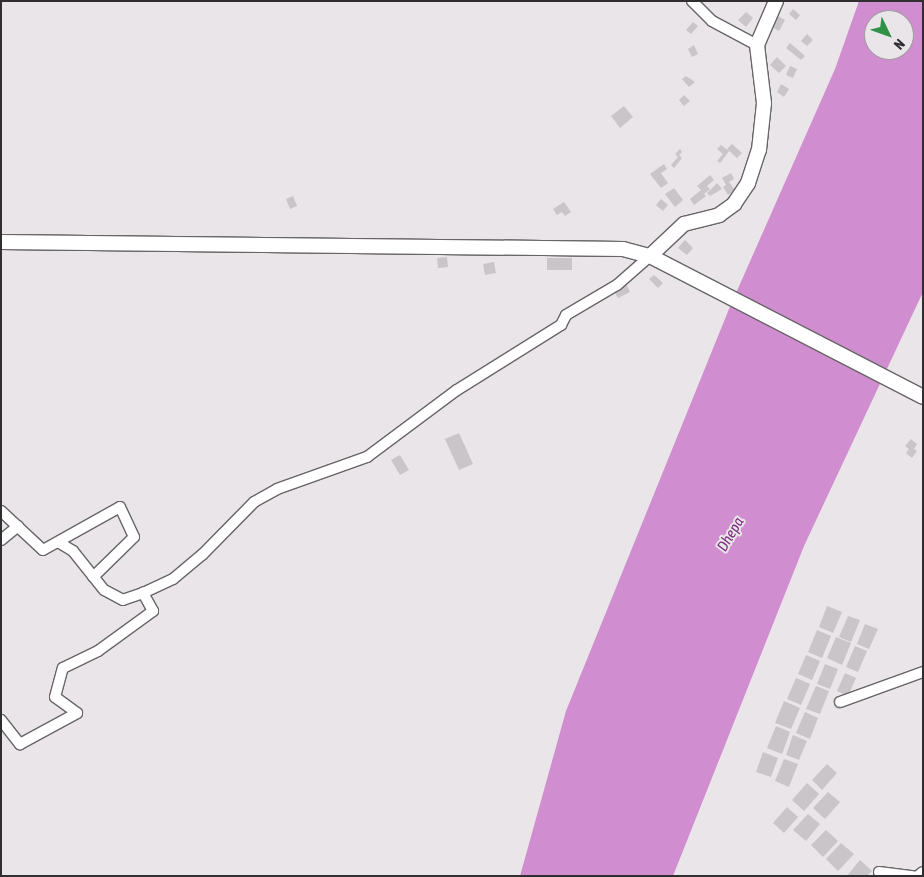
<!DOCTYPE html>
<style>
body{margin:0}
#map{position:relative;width:924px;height:877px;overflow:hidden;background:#e9e5e9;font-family:"Asap Condensed",sans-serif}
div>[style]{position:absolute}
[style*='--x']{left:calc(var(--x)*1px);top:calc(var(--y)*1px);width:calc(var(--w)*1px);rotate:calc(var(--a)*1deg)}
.water>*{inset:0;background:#d08dcf}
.building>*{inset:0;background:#c9c5c8}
.roads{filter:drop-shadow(1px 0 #686567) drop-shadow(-1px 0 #686567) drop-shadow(0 1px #686567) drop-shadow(0 -1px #686567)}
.street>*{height:10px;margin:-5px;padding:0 5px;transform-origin:5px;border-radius:5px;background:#fff}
.secondary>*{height:14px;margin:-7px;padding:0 7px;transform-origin:7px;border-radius:7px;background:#fff}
span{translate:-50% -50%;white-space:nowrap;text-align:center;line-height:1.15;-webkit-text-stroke:4px #e9e5e9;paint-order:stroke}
.water-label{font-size:15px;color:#7a2b7a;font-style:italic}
.frame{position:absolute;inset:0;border:2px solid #302e30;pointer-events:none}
.north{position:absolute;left:864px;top:10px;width:50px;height:50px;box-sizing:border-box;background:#e9e5e9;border:1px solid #9f9c9f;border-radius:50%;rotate:132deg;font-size:14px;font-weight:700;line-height:20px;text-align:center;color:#302e30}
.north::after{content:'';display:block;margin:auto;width:18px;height:22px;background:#309246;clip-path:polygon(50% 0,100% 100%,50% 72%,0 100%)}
</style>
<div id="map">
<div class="water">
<i style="clip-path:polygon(evenodd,859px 1px,923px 1px,923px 292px,804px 546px,673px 876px,520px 876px,566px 711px,729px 309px,835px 69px,859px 1px,874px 20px,904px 20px,904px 50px,874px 50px,874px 20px)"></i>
</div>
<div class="building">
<i style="clip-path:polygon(793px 9px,800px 15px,796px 20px,789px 14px)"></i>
<i style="clip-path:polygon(746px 12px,753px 18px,746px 27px,738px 20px)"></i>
<i style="clip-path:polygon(778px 16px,785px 20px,779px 31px,772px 27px)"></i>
<i style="clip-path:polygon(693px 22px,698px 26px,691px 34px,686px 30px)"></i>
<i style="clip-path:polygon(807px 34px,813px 40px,807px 46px,801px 41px)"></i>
<i style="clip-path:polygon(790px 43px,805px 56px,801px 60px,786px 48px)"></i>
<i style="clip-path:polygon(694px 45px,698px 54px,692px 57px,688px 49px)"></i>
<i style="clip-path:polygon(777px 57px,786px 66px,779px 73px,770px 65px)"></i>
<i style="clip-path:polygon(790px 66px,797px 69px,793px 78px,786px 75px)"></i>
<i style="clip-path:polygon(686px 76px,695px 82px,689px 87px,682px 79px)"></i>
<i style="clip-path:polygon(781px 84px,789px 89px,784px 97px,777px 92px)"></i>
<i style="clip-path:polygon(684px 95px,690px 101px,684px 106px,679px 100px)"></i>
<i style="clip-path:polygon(624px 106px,633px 117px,620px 128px,611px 116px)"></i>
<i style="clip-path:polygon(732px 144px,742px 153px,737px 158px,727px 149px)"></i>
<i style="clip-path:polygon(721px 145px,729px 151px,720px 163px,717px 161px,723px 154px,717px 149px)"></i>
<i style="clip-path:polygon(680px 149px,682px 152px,679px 155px,682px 158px,674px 168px,671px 165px,678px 157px,675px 154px)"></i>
<i style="clip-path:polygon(664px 164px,667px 169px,661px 173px,668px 183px,661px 188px,650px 174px)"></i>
<i style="clip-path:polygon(731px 173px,734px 179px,729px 182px,735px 190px,728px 195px,723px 187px,726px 185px,722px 178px)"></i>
<i style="clip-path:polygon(710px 175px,714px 180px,707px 186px,710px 189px,704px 194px,706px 196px,694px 205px,690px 199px,701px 190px,697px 186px)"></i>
<i style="clip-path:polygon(717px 183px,722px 189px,710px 196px,707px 193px)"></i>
<i style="clip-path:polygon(674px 188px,683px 200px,675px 207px,665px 194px)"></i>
<i style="clip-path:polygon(293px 196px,297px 206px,290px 209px,286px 199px)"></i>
<i style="clip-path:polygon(661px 199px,668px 205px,663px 211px,656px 205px)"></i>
<i style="clip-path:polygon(564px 202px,571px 212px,565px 216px,562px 212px,557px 215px,553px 209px)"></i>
<i style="clip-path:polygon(685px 240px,693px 248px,687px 255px,678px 248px)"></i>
<i style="clip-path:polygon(447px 257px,448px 267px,438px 268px,437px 258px)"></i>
<i style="clip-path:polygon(547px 258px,572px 258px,572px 270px,547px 270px)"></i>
<i style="clip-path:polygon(494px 262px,496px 273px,485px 275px,483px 264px)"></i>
<i style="clip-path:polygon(654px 275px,663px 283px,658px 288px,649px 279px)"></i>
<i style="clip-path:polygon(626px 284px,630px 292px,618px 298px,614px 291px)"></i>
<i style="clip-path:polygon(459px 433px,473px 464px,459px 470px,445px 439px)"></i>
<i style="clip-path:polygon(911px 439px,917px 444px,914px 449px,917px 451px,912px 458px,906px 453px,909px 449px,905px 446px)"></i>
<i style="clip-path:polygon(400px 455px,409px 470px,400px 475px,391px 460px)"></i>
<i style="clip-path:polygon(827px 606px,842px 612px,833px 633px,819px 627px)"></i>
<i style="clip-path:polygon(848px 616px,860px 620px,851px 642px,839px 637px)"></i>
<i style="clip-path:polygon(865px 624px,878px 629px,869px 649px,857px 644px)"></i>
<i style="clip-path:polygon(817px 630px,831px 636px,822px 658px,808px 652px)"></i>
<i style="clip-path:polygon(836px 637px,851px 643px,842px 665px,827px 658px)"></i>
<i style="clip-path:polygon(855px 646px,867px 651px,858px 672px,846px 667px)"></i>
<i style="clip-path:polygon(806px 655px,820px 661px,812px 680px,798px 674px)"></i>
<i style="clip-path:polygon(825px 664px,838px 669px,830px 689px,817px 684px)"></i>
<i style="clip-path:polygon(845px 673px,856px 678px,848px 696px,837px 691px)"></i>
<i style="clip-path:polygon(796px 678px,810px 684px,801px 705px,787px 699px)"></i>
<i style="clip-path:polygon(816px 686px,829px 691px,820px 714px,806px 709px)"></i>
<i style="clip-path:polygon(784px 701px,800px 708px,791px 729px,775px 723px)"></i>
<i style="clip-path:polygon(805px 712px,818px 718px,810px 739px,796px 733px)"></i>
<i style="clip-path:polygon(776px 726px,790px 732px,782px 754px,767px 748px)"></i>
<i style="clip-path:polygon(793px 735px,807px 741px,799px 760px,786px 755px)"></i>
<i style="clip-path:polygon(763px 752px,778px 758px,771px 777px,756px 772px)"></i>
<i style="clip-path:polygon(784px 759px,798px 764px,789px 787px,775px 781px)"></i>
<i style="clip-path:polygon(827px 764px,837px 773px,822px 790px,812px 780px)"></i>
<i style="clip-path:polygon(807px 783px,819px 794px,804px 811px,792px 800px)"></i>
<i style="clip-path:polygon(828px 792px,840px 802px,825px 819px,813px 808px)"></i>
<i style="clip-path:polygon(787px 807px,798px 817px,784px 833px,773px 823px)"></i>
<i style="clip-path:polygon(808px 814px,820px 824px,806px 841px,793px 830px)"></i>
<i style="clip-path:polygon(826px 830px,838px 841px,823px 857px,811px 845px)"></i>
<i style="clip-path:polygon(841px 843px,854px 854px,838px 871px,826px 859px)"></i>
<i style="clip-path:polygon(860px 860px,872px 871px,867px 876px,847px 876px)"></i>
</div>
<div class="roads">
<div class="street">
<i style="--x:692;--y:1;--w:28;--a:45"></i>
<i style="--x:712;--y:21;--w:51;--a:28.1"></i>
<i style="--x:1;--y:511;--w:57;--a:42.9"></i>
<i style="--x:43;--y:550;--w:88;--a:-29.2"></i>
<i style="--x:120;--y:507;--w:33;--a:65"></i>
<i style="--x:134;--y:537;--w:57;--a:135.7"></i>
<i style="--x:1;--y:540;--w:22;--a:-39"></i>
<i style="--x:143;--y:593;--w:33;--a:-25"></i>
<i style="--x:173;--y:579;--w:38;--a:-40"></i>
<i style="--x:202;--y:555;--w:74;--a:-45.5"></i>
<i style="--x:254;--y:502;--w:26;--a:-29"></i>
<i style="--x:277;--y:489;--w:96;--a:-19.6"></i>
<i style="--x:367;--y:457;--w:112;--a:-36.7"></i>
<i style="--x:457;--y:390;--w:123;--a:-32"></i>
<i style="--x:561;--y:325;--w:11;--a:-63"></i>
<i style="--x:566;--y:315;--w:59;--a:-30.5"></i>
<i style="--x:617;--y:285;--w:44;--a:-41.3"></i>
<i style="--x:840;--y:702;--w:88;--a:-19.9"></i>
<i style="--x:1;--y:720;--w:31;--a:52"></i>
<i style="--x:20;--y:744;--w:65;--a:-28.5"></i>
<i style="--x:77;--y:713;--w:27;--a:-144"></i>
<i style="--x:55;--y:697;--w:30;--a:-75"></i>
<i style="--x:63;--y:668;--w:39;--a:-26"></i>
<i style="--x:98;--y:651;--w:68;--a:-36"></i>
<i style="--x:153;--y:611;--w:21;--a:-119"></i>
<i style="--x:143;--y:593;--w:21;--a:161"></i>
<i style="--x:123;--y:600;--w:21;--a:-152"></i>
<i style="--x:104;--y:590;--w:50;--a:-128.5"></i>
<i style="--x:73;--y:551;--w:17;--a:-149"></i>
<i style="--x:879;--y:872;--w:34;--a:7"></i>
<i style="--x:918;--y:876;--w:6;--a:-39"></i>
</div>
<div class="secondary">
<i style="--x:1;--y:242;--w:622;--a:0.64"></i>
<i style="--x:623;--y:249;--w:28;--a:15"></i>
<i style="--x:650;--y:256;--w:307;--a:27.3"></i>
<i style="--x:650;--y:256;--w:47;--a:-43.3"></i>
<i style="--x:684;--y:224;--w:36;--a:-14"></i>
<i style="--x:719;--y:215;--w:19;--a:-36"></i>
<i style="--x:734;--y:204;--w:25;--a:-56"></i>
<i style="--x:748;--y:183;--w:35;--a:-72"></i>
<i style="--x:759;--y:150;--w:47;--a:-83.9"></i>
<i style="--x:764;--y:103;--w:58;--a:-96.9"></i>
<i style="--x:757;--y:45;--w:48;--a:-66.6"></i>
</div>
</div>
<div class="water-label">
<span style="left:730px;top:534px;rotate:-59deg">Dhepa</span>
</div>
<div class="frame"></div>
<div class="north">N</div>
</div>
